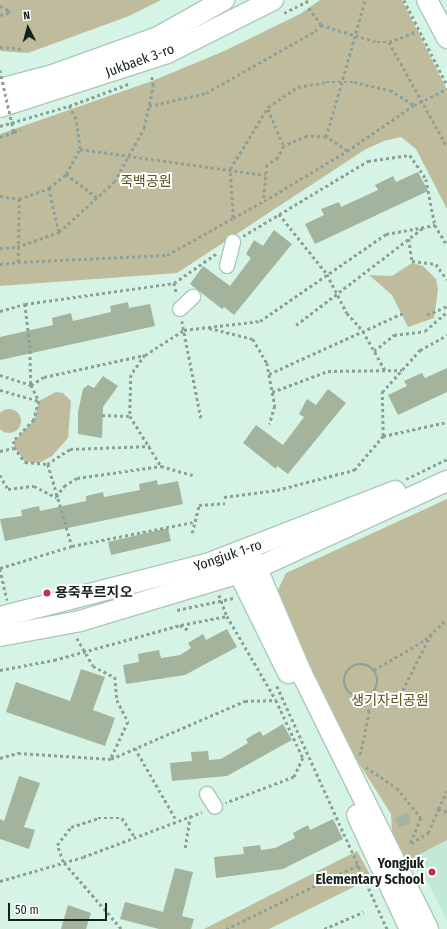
<!DOCTYPE html>
<meta charset="utf-8">
<style>
body{margin:0}
#map{position:relative;width:447px;height:929px;overflow:hidden;background:#d6f4e6;font-family:"Fira Sans Condensed","Noto Sans KR",sans-serif}
div>[style]{position:absolute}
[style*='--x']{left:calc(var(--x)*1px);top:calc(var(--y)*1px);width:calc(var(--w)*1px);rotate:calc(var(--a)*1deg)}
.built>*{inset:0;background:#c2e8d6}
.green>*{inset:0;background:#bfbc9d}
.round{border-radius:50%}
.building>*{inset:0;background:#a4b39b}
.path>*{height:2.5px;margin-top:-1.25px;transform-origin:0;background:repeating-linear-gradient(90deg,#8ba197 0 3px,transparent 0 6px)}
.path>.ring{margin:-1.25px;padding:0;box-sizing:content-box;background:none;border:2.5px solid #8ba197;border-radius:50%}
.roads{filter:drop-shadow(1px 0 #abc8ba) drop-shadow(-1px 0 #abc8ba) drop-shadow(0 1px #abc8ba) drop-shadow(0 -1px #abc8ba)}
.street>*{height:14px;margin:-7px;padding:0 7px;transform-origin:7px;border-radius:7px;background:#fff}
.secondary>*{height:20px;margin:-10px;padding:0 10px;transform-origin:10px;border-radius:10px;background:#fff}
.path-bridge>*{height:2.5px;margin-top:-1.25px;transform-origin:0;background:repeating-linear-gradient(90deg,#8ba197 0 3px,transparent 0 6px)}
.dots>*{width:11px;height:11px;translate:-50% -50%;box-sizing:border-box;border:2px solid #fff;border-radius:50%}
span{translate:-50% -50%;white-space:nowrap;text-align:center;line-height:1.15;-webkit-text-stroke:4px #fff;paint-order:stroke}
.street-label{font-size:14px;color:#17221d}
.park-label{font-size:14px;color:#58531d}
.poi-label{font-size:14px;color:#17221d;font-weight:700}
.left{translate:0 -50%;text-align:left}
.right{translate:-100% -50%;text-align:right}
.north{position:absolute;left:8px;top:8px;width:40px;height:40px;-webkit-text-stroke:3px #fff;paint-order:stroke;rotate:354deg;font-size:11px;font-weight:700;line-height:16px;text-align:center;color:#17221d}
.north::after{content:'';display:block;margin:auto;width:14px;height:18px;background:#17221d;clip-path:polygon(50% 0,100% 100%,50% 72%,0 100%)}
.scale{position:absolute;left:8px;top:903px;width:99px;height:18px;box-sizing:border-box;border:2px solid #17221d;border-top:0;padding-left:5px;font-size:12px;line-height:14px;white-space:nowrap;color:#17221d;-webkit-text-stroke:3px #fff;paint-order:stroke}
</style>
<div id="map">
<div class="built">
<i style="clip-path:polygon(447px 840px,447px 921px,428px 883px,407px 861px)"></i>
</div>
<div class="green">
<i style="clip-path:polygon(0 0,161px 0,129px 16px,28px 53px,0 51px)"></i>
<i style="clip-path:polygon(320px 0,402px 0,447px 90px,447px 209px,416px 149px,401px 137px,384px 141px,366px 149px,177px 273px,0 286px,0 134px,152px 81px,222px 52px,300px 14px)"></i>
<i style="clip-path:polygon(412px 263px,423px 266px,436px 279px,438px 290px,434px 318px,408px 327px,392px 295px,369px 275px,392px 276px)"></i>
<i style="clip-path:polygon(56px 392px,63px 393px,71px 401px,68px 438px,52px 456px,39px 463px,25px 462px,14px 447px,14px 441px,34px 420px,39px 401px)"></i>
<i class="round" style="left:-3px;top:409px;width:24px;height:24px"></i>
<i style="clip-path:polygon(447px 499px,447px 840px,407px 861px,392px 834px,391px 814px,358px 762px,318px 684px,277px 592px,286px 573px)"></i>
<i style="clip-path:polygon(357px 851px,372px 878px,269px 929px,204px 929px)"></i>
</div>
<div class="building">
<i style="clip-path:polygon(418px 172px,428px 191px,315px 244px,305px 224px,324px 215px,321px 209px,339px 202px,341px 207px,378px 190px,375px 185px,393px 176px,396px 182px)"></i>
<i style="clip-path:polygon(274px 230px,292px 244px,234px 315px,224px 307px,222px 309px,190px 284px,203px 266px,230px 286px,251px 258px,246px 254px,254px 240px,263px 246px)"></i>
<i style="clip-path:polygon(128px 302px,129px 308px,150px 304px,155px 326px,0 360px,0 337px,53px 325px,52px 318px,71px 313px,73px 321px,111px 312px,110px 306px)"></i>
<i style="clip-path:polygon(447px 368px,447px 392px,398px 415px,388px 395px,407px 386px,404px 381px,422px 373px,425px 378px)"></i>
<i style="clip-path:polygon(103px 376px,118px 386px,103px 407px,102px 438px,78px 434px,78px 412px,83px 389px,88px 385px,94px 388px)"></i>
<i style="clip-path:polygon(328px 389px,346px 403px,288px 474px,277px 466px,276px 469px,243px 443px,256px 425px,283px 445px,304px 417px,299px 414px,307px 399px,316px 405px)"></i>
<i style="clip-path:polygon(157px 480px,158px 485px,178px 481px,183px 504px,5px 541px,0 519px,22px 516px,21px 510px,39px 506px,40px 511px,86px 501px,86px 496px,103px 492px,104px 497px,140px 490px,139px 484px)"></i>
<i style="clip-path:polygon(168px 528px,171px 541px,111px 555px,108px 542px)"></i>
<i style="clip-path:polygon(227px 629px,237px 647px,185px 675px,126px 684px,123px 665px,139px 662px,138px 654px,159px 650px,161px 658px,180px 655px,191px 648px,188px 643px,203px 634px,206px 640px)"></i>
<i style="clip-path:polygon(81px 669px,105px 677px,93px 710px,115px 718px,105px 746px,6px 712px,16px 682px,70px 701px)"></i>
<i style="clip-path:polygon(283px 724px,292px 740px,227px 776px,172px 781px,170px 763px,192px 761px,191px 752px,208px 751px,209px 760px,221px 759px,248px 743px,246px 739px,260px 731px,263px 736px)"></i>
<i style="clip-path:polygon(19px 776px,40px 783px,24px 827px,35px 830px,29px 849px,0 839px,0 819px,4px 821px)"></i>
<i style="clip-path:polygon(408px 813px,411px 823px,399px 827px,395px 818px)"></i>
<i style="clip-path:polygon(333px 819px,343px 839px,283px 869px,216px 878px,214px 857px,244px 854px,243px 847px,260px 845px,261px 850px,275px 848px,295px 838px,293px 833px,308px 825px,310px 830px)"></i>
<i style="clip-path:polygon(175px 868px,193px 872px,182px 916px,194px 919px,191px 929px,159px 929px,120px 919px,125px 902px,163px 912px)"></i>
<i style="clip-path:polygon(68px 905px,91px 913px,86px 929px,61px 929px)"></i>
</div>
<div class="path">
<i style="--x:404;--y:0;--w:95;--a:63.2"></i>
<i style="--x:0;--y:6;--w:10;--a:24"></i>
<i style="--x:9;--y:10;--w:3;--a:90"></i>
<i style="--x:9;--y:13;--w:9;--a:162"></i>
<i style="--x:284;--y:13;--w:29;--a:-27"></i>
<i style="--x:321;--y:25;--w:59;--a:16.9"></i>
<i style="--x:377;--y:42;--w:12;--a:0"></i>
<i style="--x:389;--y:42;--w:31;--a:-21"></i>
<i style="--x:389;--y:42;--w:119;--a:60.9"></i>
<i style="--x:0;--y:47;--w:24;--a:5"></i>
<i style="--x:149;--y:106;--w:58;--a:-12.8"></i>
<i style="--x:206;--y:93;--w:125;--a:-29.6"></i>
<i style="--x:315;--y:31;--w:8;--a:-45"></i>
<i style="--x:321;--y:25;--w:21;--a:-127"></i>
<i style="--x:268;--y:109;--w:40;--a:66.6"></i>
<i style="--x:0;--y:126;--w:72;--a:-16.2"></i>
<i style="--x:0;--y:137;--w:15;--a:-20"></i>
<i style="--x:326;--y:137;--w:19;--a:-177"></i>
<i style="--x:307;--y:136;--w:25;--a:157"></i>
<i style="--x:284;--y:146;--w:13;--a:117"></i>
<i style="--x:278;--y:158;--w:13;--a:148"></i>
<i style="--x:267;--y:165;--w:36;--a:95"></i>
<i style="--x:264;--y:201;--w:97;--a:-31.1"></i>
<i style="--x:347;--y:151;--w:25;--a:-146"></i>
<i style="--x:326;--y:137;--w:142;--a:-74.1"></i>
<i style="--x:80;--y:149;--w:187;--a:8"></i>
<i style="--x:347;--y:151;--w:81;--a:-34.5"></i>
<i style="--x:414;--y:105;--w:37;--a:-26"></i>
<i style="--x:66;--y:174;--w:40;--a:37"></i>
<i style="--x:49;--y:188;--w:45;--a:77.2"></i>
<i style="--x:0;--y:196;--w:19;--a:9"></i>
<i style="--x:19;--y:199;--w:32;--a:-20"></i>
<i style="--x:49;--y:188;--w:22;--a:-39"></i>
<i style="--x:66;--y:174;--w:29;--a:-61"></i>
<i style="--x:80;--y:149;--w:30;--a:-98"></i>
<i style="--x:76;--y:119;--w:15;--a:-118"></i>
<i style="--x:69;--y:106;--w:63;--a:-20.4"></i>
<i style="--x:279;--y:214;--w:77;--a:51.3"></i>
<i style="--x:327;--y:274;--w:44;--a:62.9"></i>
<i style="--x:347;--y:313;--w:24;--a:48"></i>
<i style="--x:363;--y:331;--w:45;--a:60.6"></i>
<i style="--x:233;--y:218;--w:35;--a:-29"></i>
<i style="--x:243;--y:236;--w:146;--a:-31"></i>
<i style="--x:368;--y:161;--w:42;--a:-8.1"></i>
<i style="--x:410;--y:155;--w:29;--a:56"></i>
<i style="--x:426;--y:179;--w:47;--a:78.9"></i>
<i style="--x:435;--y:225;--w:23;--a:59"></i>
<i style="--x:409;--y:239;--w:22;--a:82"></i>
<i style="--x:412;--y:261;--w:24;--a:7"></i>
<i style="--x:436;--y:264;--w:19;--a:55"></i>
<i style="--x:0;--y:248;--w:17;--a:-3"></i>
<i style="--x:17;--y:247;--w:45;--a:-19.7"></i>
<i style="--x:59;--y:232;--w:74;--a:-42.3"></i>
<i style="--x:114;--y:182;--w:62;--a:-60.9"></i>
<i style="--x:144;--y:128;--w:43;--a:-77.9"></i>
<i style="--x:153;--y:86;--w:11;--a:-100"></i>
<i style="--x:18;--y:262;--w:149;--a:-2.7"></i>
<i style="--x:167;--y:255;--w:76;--a:-29.3"></i>
<i style="--x:233;--y:218;--w:49;--a:-93.5"></i>
<i style="--x:230;--y:169;--w:73;--a:-58.5"></i>
<i style="--x:268;--y:107;--w:36;--a:-34"></i>
<i style="--x:298;--y:87;--w:28;--a:-10"></i>
<i style="--x:326;--y:82;--w:28;--a:0"></i>
<i style="--x:354;--y:82;--w:37;--a:13"></i>
<i style="--x:390;--y:90;--w:28;--a:32"></i>
<i style="--x:0;--y:264;--w:18;--a:-6"></i>
<i style="--x:18;--y:262;--w:63;--a:-89.1"></i>
<i style="--x:174;--y:283;--w:52;--a:-34.9"></i>
<i style="--x:25;--y:304;--w:41;--a:83"></i>
<i style="--x:30;--y:345;--w:40;--a:88.6"></i>
<i style="--x:31;--y:385;--w:18;--a:63"></i>
<i style="--x:39;--y:401;--w:20;--a:105"></i>
<i style="--x:34;--y:420;--w:29;--a:134"></i>
<i style="--x:14;--y:441;--w:6;--a:90"></i>
<i style="--x:14;--y:447;--w:19;--a:54"></i>
<i style="--x:25;--y:462;--w:23;--a:5"></i>
<i style="--x:48;--y:464;--w:85;--a:73.7"></i>
<i style="--x:0;--y:311;--w:26;--a:-16"></i>
<i style="--x:25;--y:304;--w:150;--a:-8"></i>
<i style="--x:174;--y:283;--w:12;--a:76"></i>
<i style="--x:427;--y:315;--w:22;--a:-24"></i>
<i style="--x:182;--y:321;--w:99;--a:78.9"></i>
<i style="--x:296;--y:325;--w:161;--a:-37.4"></i>
<i style="--x:209;--y:328;--w:45;--a:14"></i>
<i style="--x:253;--y:339;--w:28;--a:60"></i>
<i style="--x:267;--y:363;--w:44;--a:79.5"></i>
<i style="--x:275;--y:406;--w:19;--a:106"></i>
<i style="--x:374;--y:351;--w:26;--a:-39"></i>
<i style="--x:394;--y:335;--w:31;--a:-7"></i>
<i style="--x:425;--y:331;--w:29;--a:-41"></i>
<i style="--x:145;--y:355;--w:24;--a:125"></i>
<i style="--x:131;--y:375;--w:41;--a:91.4"></i>
<i style="--x:130;--y:416;--w:59;--a:58.2"></i>
<i style="--x:269;--y:374;--w:147;--a:-24.5"></i>
<i style="--x:0;--y:375;--w:33;--a:18"></i>
<i style="--x:31;--y:385;--w:15;--a:-32"></i>
<i style="--x:44;--y:377;--w:103;--a:-12.3"></i>
<i style="--x:145;--y:355;--w:46;--a:-32.7"></i>
<i style="--x:184;--y:330;--w:77;--a:-6.8"></i>
<i style="--x:260;--y:321;--w:153;--a:-34.6"></i>
<i style="--x:386;--y:234;--w:50;--a:-10.4"></i>
<i style="--x:0;--y:390;--w:41;--a:15.8"></i>
<i style="--x:272;--y:392;--w:60;--a:-20.6"></i>
<i style="--x:328;--y:371;--w:74;--a:-0.8"></i>
<i style="--x:102;--y:415;--w:28;--a:2"></i>
<i style="--x:383;--y:436;--w:44;--a:-91.3"></i>
<i style="--x:382;--y:392;--w:57;--a:-47.9"></i>
<i style="--x:420;--y:350;--w:31;--a:-29"></i>
<i style="--x:0;--y:451;--w:14;--a:-12"></i>
<i style="--x:47;--y:464;--w:27;--a:-33"></i>
<i style="--x:70;--y:449;--w:80;--a:-2.1"></i>
<i style="--x:0;--y:475;--w:16;--a:60"></i>
<i style="--x:8;--y:489;--w:26;--a:-7"></i>
<i style="--x:34;--y:486;--w:25;--a:27"></i>
<i style="--x:56;--y:497;--w:14;--a:-54"></i>
<i style="--x:64;--y:486;--w:15;--a:-32"></i>
<i style="--x:77;--y:478;--w:85;--a:-8.1"></i>
<i style="--x:161;--y:466;--w:33;--a:16"></i>
<i style="--x:406;--y:479;--w:46;--a:-26"></i>
<i style="--x:224;--y:497;--w:53;--a:-7.5"></i>
<i style="--x:277;--y:490;--w:80;--a:-14.6"></i>
<i style="--x:354;--y:470;--w:45;--a:-49.5"></i>
<i style="--x:383;--y:436;--w:66;--a:-12.3"></i>
<i style="--x:192;--y:533;--w:29;--a:-76"></i>
<i style="--x:199;--y:505;--w:26;--a:-4"></i>
<i style="--x:0;--y:568;--w:75;--a:-17"></i>
<i style="--x:72;--y:546;--w:123;--a:-11.2"></i>
<i style="--x:0;--y:569;--w:32;--a:77"></i>
<i style="--x:219;--y:595;--w:22;--a:69"></i>
<i style="--x:227;--y:616;--w:97;--a:59.7"></i>
<i style="--x:177;--y:610;--w:58;--a:-11.9"></i>
<i style="--x:181;--y:625;--w:47;--a:-11.1"></i>
<i style="--x:77;--y:638;--w:32;--a:60"></i>
<i style="--x:93;--y:666;--w:25;--a:27"></i>
<i style="--x:115;--y:677;--w:23;--a:85"></i>
<i style="--x:117;--y:700;--w:25;--a:63"></i>
<i style="--x:128;--y:722;--w:40;--a:115"></i>
<i class="ring" style="left:344px;top:664px;width:31.5px;height:31.5px"></i>
<i style="--x:0;--y:670;--w:55;--a:-10.5"></i>
<i style="--x:54;--y:660;--w:131;--a:-15.5"></i>
<i style="--x:180;--y:625;--w:12;--a:31"></i>
<i style="--x:374;--y:670;--w:59;--a:-30.5"></i>
<i style="--x:425;--y:640;--w:30;--a:-44"></i>
<i style="--x:277;--y:686;--w:267;--a:65.6"></i>
<i style="--x:375;--y:690;--w:25;--a:27"></i>
<i style="--x:397;--y:701;--w:75;--a:-63.1"></i>
<i style="--x:135;--y:748;--w:84;--a:60.1"></i>
<i style="--x:360;--y:755;--w:44;--a:-78.2"></i>
<i style="--x:369;--y:712;--w:16;--a:-117"></i>
<i style="--x:0;--y:758;--w:19;--a:-16"></i>
<i style="--x:18;--y:753;--w:93;--a:3.7"></i>
<i style="--x:111;--y:759;--w:146;--a:-23.4"></i>
<i style="--x:245;--y:701;--w:31;--a:-2"></i>
<i style="--x:276;--y:700;--w:64;--a:65"></i>
<i style="--x:303;--y:758;--w:21;--a:115"></i>
<i style="--x:294;--y:777;--w:73;--a:159.1"></i>
<i style="--x:366;--y:767;--w:37;--a:34"></i>
<i style="--x:397;--y:788;--w:38;--a:51"></i>
<i style="--x:421;--y:818;--w:27;--a:112"></i>
<i style="--x:411;--y:843;--w:20;--a:-30"></i>
<i style="--x:428;--y:833;--w:26;--a:-67"></i>
<i style="--x:438;--y:809;--w:9;--a:18"></i>
<i style="--x:438;--y:809;--w:20;--a:-63"></i>
<i style="--x:185;--y:848;--w:31;--a:-81"></i>
<i style="--x:0;--y:881;--w:86;--a:-16.1"></i>
<i style="--x:83;--y:857;--w:127;--a:-20.7"></i>
<i style="--x:121;--y:929;--w:89;--a:-130.9"></i>
<i style="--x:63;--y:862;--w:18;--a:-109"></i>
<i style="--x:57;--y:845;--w:23;--a:-52"></i>
<i style="--x:71;--y:827;--w:28;--a:-18"></i>
<i style="--x:98;--y:818;--w:24;--a:0"></i>
<i style="--x:122;--y:818;--w:23;--a:56"></i>
<i style="--x:226;--y:929;--w:147;--a:-25.9"></i>
<i style="--x:324;--y:929;--w:43;--a:-23.6"></i>
</div>
<div class="roads">
<div class="street">
<i style="--x:227;--y:266;--w:25;--a:-76"></i>
<i style="--x:180;--y:309;--w:18;--a:-43"></i>
<i style="--x:207;--y:794;--w:15;--a:58"></i>
</div>
<div class="secondary">
<i style="--x:427;--y:0;--w:43;--a:62.2"></i>
<i style="--x:0;--y:89;--w:55;--a:-14.8"></i>
<i style="--x:53;--y:75;--w:112;--a:-19.9"></i>
<i style="--x:158;--y:37;--w:76;--a:-29.3"></i>
<i style="--x:0;--y:107;--w:176;--a:-17.9"></i>
<i style="--x:167;--y:53;--w:119;--a:-26.6"></i>
<i style="--x:252;--y:557;--w:125;--a:66.9"></i>
<i style="--x:301;--y:672;--w:287;--a:63.7"></i>
<i style="--x:233;--y:561;--w:125;--a:63.8"></i>
<i style="--x:0;--y:617;--w:214;--a:-14.4"></i>
<i style="--x:207;--y:564;--w:202;--a:-21.2"></i>
<i style="--x:0;--y:636;--w:81;--a:-10.6"></i>
<i style="--x:80;--y:621;--w:187;--a:-16.8"></i>
<i style="--x:259;--y:567;--w:207;--a:-24.6"></i>
<i style="--x:357;--y:815;--w:126;--a:65.1"></i>
</div>
</div>
<div class="path-bridge">
<i style="--x:0;--y:70;--w:64;--a:77.3"></i>
<i style="--x:14;--y:132;--w:7;--a:-16"></i>
</div>
<div class="dots">
<i style="left:47px;top:593px;background:#c03053"></i>
<i style="left:432px;top:872px;background:#c03053"></i>
</div>
<div class="street-label">
<span style="left:140px;top:61px;rotate:-20deg">Jukbaek 3-ro</span>
<span style="left:228px;top:556px;rotate:-19deg">Yongjuk 1-ro</span>
</div>
<div class="park-label">
<span style="left:146px;top:182px">죽백공원</span>
<span style="left:390px;top:701px">생기자리공원</span>
</div>
<div class="poi-label">
<span class="left" style="left:55px;top:593px">용죽푸르지오</span>
<span class="right" style="left:424px;top:872px">Yongjuk<br>Elementary School</span>
</div>
<div class="north">N</div>
<div class="scale">50 m</div>
</div>
